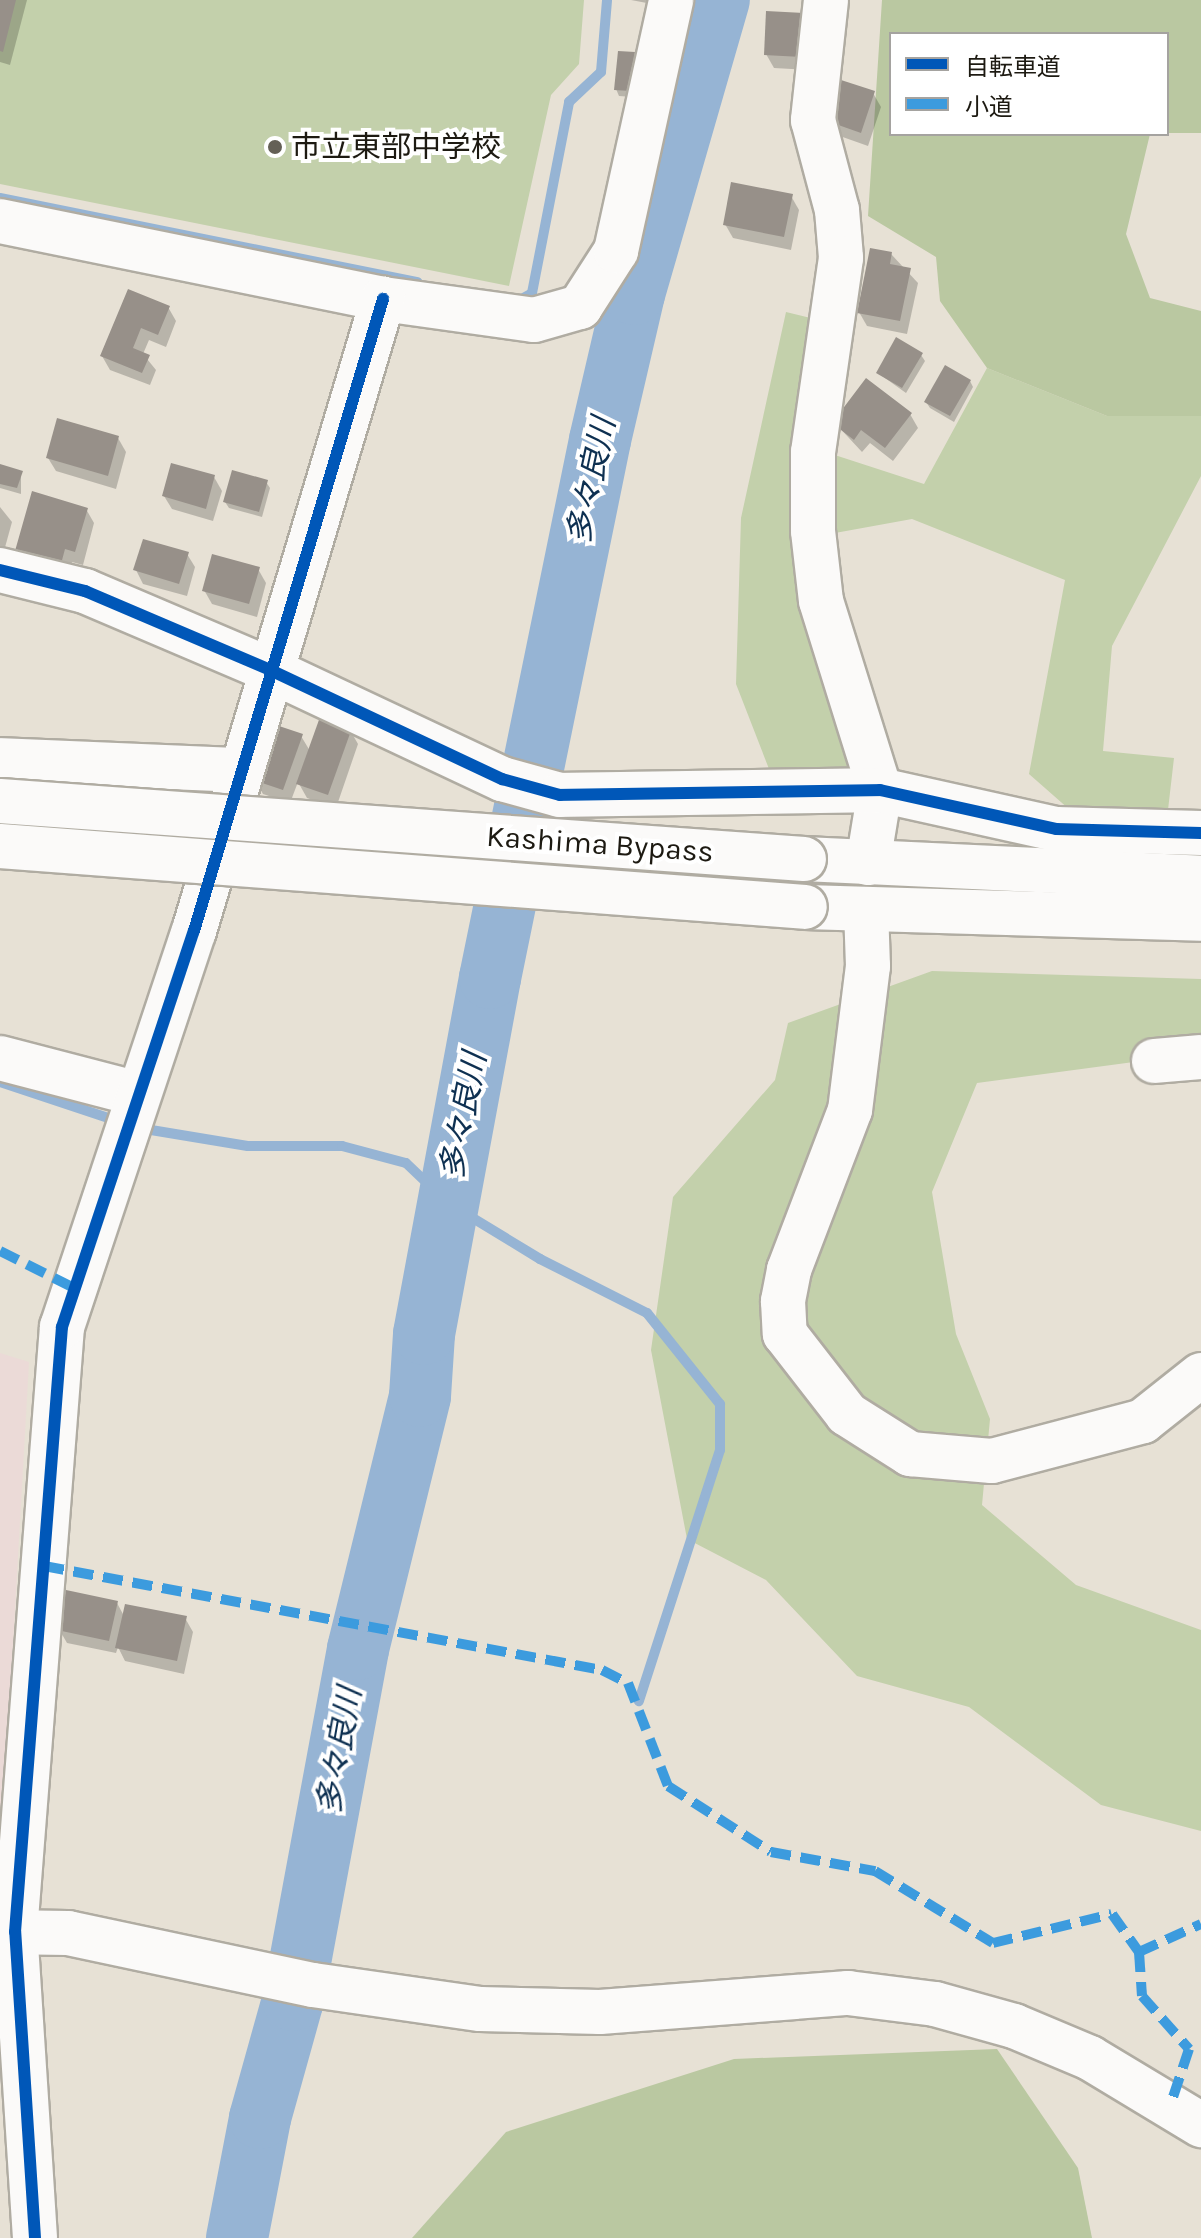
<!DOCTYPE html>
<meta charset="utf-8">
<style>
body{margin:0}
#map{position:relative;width:1201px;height:2238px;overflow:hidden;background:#e7e1d5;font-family:Karla,"Noto Sans JP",sans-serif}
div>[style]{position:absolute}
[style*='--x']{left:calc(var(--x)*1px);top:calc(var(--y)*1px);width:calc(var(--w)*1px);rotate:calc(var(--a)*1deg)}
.industrial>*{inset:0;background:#ebdad7}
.green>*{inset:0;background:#c3d0ab}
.forest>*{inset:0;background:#bac8a1}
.shadow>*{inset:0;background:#0003}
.stream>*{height:10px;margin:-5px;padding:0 5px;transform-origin:5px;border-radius:5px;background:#96b4d4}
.river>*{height:62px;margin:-31px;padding:0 31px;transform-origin:31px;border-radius:31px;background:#96b4d4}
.building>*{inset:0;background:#979089}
.roads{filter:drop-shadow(2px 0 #b0aca2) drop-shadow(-2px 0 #b0aca2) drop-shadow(0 2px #b0aca2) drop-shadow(0 -2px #b0aca2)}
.minor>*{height:44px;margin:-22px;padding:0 22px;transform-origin:22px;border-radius:22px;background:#fbfaf9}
.highway>*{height:44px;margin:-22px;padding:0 22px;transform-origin:22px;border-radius:22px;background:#fbfaf9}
.bridges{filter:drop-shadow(2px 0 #b0aca2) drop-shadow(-2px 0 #b0aca2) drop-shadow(0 2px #b0aca2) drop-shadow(0 -2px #b0aca2)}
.highway-bridge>*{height:44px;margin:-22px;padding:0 22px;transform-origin:22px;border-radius:22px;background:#fbfaf9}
.quiet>*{height:10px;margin-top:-5px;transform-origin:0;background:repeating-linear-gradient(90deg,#3c9bde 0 20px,transparent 0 30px)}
.cycleway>*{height:12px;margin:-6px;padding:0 6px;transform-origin:6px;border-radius:6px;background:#0057b8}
.dots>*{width:22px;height:22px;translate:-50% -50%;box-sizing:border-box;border:4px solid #fff;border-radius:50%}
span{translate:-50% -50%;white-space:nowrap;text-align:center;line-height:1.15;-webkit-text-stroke:8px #fff;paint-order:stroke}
.poi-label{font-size:30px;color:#1d1a12}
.left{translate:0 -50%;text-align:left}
.street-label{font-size:30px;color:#1d1a12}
.water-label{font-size:32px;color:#0e3051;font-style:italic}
.legend{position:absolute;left:889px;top:32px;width:280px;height:104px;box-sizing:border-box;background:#fff;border:2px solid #a5a3a0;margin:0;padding:10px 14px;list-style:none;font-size:24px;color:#1d1a12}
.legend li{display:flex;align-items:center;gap:16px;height:40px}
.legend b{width:40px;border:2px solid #a5a3a0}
</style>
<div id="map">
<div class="industrial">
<i style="clip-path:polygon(0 1353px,29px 1362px,0 1875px)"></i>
</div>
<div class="green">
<i style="clip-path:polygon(0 0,584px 0,579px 64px,551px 95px,509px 286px,0 184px)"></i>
<i style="clip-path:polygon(786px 312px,823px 321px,804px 445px,924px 484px,987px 368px,1107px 416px,1201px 416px,1201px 476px,1112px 646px,1103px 751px,1174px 758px,1168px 810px,1070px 810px,1029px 774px,1065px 580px,912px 519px,824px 535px,868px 731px,849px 810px,783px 805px,736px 684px,741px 518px)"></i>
<i style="clip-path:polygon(932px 971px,1201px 979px,1201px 1053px,977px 1083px,932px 1192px,956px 1334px,990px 1419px,982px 1505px,1076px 1585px,1201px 1630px,1201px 1831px,1101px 1805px,969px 1707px,857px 1676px,766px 1580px,687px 1539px,651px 1350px,673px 1197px,775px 1080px,788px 1023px)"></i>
</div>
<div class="forest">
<i style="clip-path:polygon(882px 0,1201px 0,1201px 133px,1167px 133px,1167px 34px,891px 34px,891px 134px,1150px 134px,1126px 234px,1150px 298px,1201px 311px,1201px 416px,1107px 416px,987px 368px,940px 301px,936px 257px,868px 216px)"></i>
<i style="clip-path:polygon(997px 2049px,1078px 2168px,1092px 2238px,412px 2238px,506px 2132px,734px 2059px)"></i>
</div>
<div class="shadow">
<i style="clip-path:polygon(0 0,27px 0,10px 65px,0 62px)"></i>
<i style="clip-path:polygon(631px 0,653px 0,652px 4px)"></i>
<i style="clip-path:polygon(767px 13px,809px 70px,774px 68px,766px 54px)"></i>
<i style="clip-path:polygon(633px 54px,633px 97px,619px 96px,616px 89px)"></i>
<i style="clip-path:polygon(873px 93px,881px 107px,868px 146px,837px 135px,829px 121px)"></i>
<i style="clip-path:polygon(791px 196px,799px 210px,791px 250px,733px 238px,725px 224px)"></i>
<i style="clip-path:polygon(891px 254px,918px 283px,907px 334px,867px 326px,859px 312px)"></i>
<i style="clip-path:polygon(168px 307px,176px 321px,166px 347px,149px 340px,143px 354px,156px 370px,150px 385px,110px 370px,102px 356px)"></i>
<i style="clip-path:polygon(921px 355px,925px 361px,906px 393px,878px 373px)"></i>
<i style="clip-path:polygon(970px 381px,973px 387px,954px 422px,930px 408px,926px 402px)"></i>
<i style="clip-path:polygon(910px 414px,918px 428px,893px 461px,870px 443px,862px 452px,835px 423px)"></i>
<i style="clip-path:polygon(118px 438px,126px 452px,116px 489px,56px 471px,48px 458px)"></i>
<i style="clip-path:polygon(0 466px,21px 472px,21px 494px,0 488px)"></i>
<i style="clip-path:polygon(214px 477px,222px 491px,213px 521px,172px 509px,164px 496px)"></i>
<i style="clip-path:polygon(266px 482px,270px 488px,262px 517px,229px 508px,225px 502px)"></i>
<i style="clip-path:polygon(0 507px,12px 522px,4px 551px,0 550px)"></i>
<i style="clip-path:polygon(86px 509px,94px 523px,83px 565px,72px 562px,68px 577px,18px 551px)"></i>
<i style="clip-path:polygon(187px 554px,195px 567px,187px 596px,143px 584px,136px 570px)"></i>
<i style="clip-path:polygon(258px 569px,266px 583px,257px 617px,212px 604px,204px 590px)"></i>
<i style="clip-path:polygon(350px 730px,358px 744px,336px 808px,307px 798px,298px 782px,290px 803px,263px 794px,255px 780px,301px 736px,310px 751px)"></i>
<i style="clip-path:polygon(117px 1603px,124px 1616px,185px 1618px,193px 1632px,184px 1674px,125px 1661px,118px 1647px,116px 1653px,67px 1643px,59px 1629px)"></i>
</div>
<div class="stream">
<i style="--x:0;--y:198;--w:426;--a:11.4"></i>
<i style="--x:516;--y:302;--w:18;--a:-29"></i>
<i style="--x:532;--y:293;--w:195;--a:-79"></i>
<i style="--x:569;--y:102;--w:44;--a:-43.2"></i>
<i style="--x:601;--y:72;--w:72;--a:-85.2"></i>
<i style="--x:0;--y:1082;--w:126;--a:18.4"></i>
<i style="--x:139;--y:1128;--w:110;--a:9.4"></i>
<i style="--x:248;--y:1146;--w:94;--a:0"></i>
<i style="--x:342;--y:1146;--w:66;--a:14.9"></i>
<i style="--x:406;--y:1163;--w:58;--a:43.6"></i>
<i style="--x:448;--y:1203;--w:108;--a:31.3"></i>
<i style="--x:540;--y:1259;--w:120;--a:26.8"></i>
<i style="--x:647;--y:1313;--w:117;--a:51.3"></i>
<i style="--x:720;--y:1404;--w:46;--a:90"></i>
<i style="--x:720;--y:1450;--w:264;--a:107.9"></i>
</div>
<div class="river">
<i style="--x:237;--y:2238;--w:122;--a:-79.1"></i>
<i style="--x:260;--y:2118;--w:123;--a:-74.4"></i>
<i style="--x:293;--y:2000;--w:357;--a:-79.5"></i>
<i style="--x:358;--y:1649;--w:260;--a:-76.2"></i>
<i style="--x:420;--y:1396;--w:62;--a:-86.3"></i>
<i style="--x:424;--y:1334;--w:362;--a:-79.5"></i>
<i style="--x:490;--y:978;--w:549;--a:-78.44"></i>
<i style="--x:600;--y:440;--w:150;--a:-76.9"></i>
<i style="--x:634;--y:294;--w:306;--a:-73.9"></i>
</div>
<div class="building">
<i style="clip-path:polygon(0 0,16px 0,3px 52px,0 51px)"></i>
<i style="clip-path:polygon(766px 11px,804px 13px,802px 57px,764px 55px)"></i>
<i style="clip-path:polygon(618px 51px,635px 52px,631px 91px,614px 90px)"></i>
<i style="clip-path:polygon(841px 80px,875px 91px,861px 133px,827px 121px)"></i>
<i style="clip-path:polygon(731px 182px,793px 194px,784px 237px,723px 225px)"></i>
<i style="clip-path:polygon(870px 248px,892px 252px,890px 264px,911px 268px,900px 321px,857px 313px)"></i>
<i style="clip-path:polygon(128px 289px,170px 306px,158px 335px,141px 328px,133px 348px,150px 355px,142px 373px,100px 356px)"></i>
<i style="clip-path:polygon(896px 337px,923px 353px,902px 388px,876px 373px)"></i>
<i style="clip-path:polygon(945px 365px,971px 380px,950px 416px,924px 402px)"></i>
<i style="clip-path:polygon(866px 378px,912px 413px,885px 448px,861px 430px,854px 440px,832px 423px)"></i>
<i style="clip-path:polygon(57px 418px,119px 436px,108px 476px,46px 458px)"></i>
<i style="clip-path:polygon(171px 463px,215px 475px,206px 509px,162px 496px)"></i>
<i style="clip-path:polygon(0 464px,23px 471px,17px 488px,0 484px)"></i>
<i style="clip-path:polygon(232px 470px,268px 480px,259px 512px,223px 502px)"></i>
<i style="clip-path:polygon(32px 491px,88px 508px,75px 552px,65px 549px,61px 564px,15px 551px)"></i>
<i style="clip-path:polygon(143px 539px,189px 552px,179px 584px,133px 570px)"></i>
<i style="clip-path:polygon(212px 554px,260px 567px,249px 604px,202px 591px)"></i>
<i style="clip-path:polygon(320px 717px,352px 728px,328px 795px,296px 784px)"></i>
<i style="clip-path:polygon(273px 724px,303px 734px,283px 790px,253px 780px)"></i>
<i style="clip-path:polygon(66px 1590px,118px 1601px,109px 1641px,57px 1630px)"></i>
<i style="clip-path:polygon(125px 1604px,187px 1616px,177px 1661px,115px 1648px)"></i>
</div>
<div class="roads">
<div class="minor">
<i style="--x:826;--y:0;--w:121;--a:96.2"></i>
<i style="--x:813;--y:120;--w:93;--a:75.1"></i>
<i style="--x:837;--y:210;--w:48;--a:85.2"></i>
<i style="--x:841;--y:258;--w:196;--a:98.2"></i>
<i style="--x:813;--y:452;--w:79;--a:90"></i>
<i style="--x:813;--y:531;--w:70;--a:83.5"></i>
<i style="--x:821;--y:601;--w:198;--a:72.7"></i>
<i style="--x:880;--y:790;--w:74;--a:99.3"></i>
<i style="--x:0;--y:221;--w:391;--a:11.5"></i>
<i style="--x:383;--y:299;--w:152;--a:7.9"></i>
<i style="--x:534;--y:320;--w:48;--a:-15.8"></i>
<i style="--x:580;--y:307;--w:67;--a:-57.3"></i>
<i style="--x:616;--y:251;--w:257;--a:-77.6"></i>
<i style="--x:0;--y:570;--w:88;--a:13.9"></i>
<i style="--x:85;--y:591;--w:199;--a:23.1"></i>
<i style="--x:268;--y:669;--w:259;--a:25.2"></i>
<i style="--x:502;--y:779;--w:60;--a:15.4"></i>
<i style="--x:560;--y:795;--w:320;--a:-0.9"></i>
<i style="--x:880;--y:790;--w:180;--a:12.5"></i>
<i style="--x:1056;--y:829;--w:145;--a:1.6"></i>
<i style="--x:0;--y:760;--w:238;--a:2.4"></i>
<i style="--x:866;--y:909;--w:57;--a:88"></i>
<i style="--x:868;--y:966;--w:145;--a:97.1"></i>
<i style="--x:850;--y:1110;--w:171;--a:110.9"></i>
<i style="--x:789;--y:1270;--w:32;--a:101"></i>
<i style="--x:783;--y:1301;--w:33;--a:87"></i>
<i style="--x:785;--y:1334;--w:101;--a:52.2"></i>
<i style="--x:847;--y:1414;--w:75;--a:32.4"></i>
<i style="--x:910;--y:1454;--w:82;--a:4.9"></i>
<i style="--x:992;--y:1461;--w:156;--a:-14.8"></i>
<i style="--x:1143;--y:1421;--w:74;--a:-38.4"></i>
<i style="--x:0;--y:1058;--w:143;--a:14.6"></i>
<i style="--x:1154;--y:1061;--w:47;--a:-4.9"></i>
<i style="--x:0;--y:1932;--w:68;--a:0.8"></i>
<i style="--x:68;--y:1933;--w:250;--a:12"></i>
<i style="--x:313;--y:1985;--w:169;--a:8.2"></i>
<i style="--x:480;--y:2009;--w:120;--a:1.4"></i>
<i style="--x:600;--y:2012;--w:249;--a:-4.4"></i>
<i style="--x:848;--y:1993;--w:88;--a:7.2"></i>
<i style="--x:935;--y:2004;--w:82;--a:15.6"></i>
<i style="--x:1014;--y:2026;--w:82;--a:22.8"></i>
<i style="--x:1090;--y:2058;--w:130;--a:31.1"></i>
<i style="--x:35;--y:2238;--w:307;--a:-93.7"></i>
<i style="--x:15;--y:1932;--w:607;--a:-85.56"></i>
<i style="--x:62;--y:1327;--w:417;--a:-71.6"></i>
<i style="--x:194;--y:931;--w:660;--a:-73.35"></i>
</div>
<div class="highway">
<i style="--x:804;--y:859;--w:397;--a:2.7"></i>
<i style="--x:805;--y:907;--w:396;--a:1.7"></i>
</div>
</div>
<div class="bridges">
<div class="highway-bridge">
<i style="--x:0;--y:801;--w:806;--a:4.13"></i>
<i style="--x:0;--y:846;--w:807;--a:4.33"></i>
</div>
</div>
<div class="quiet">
<i style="--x:0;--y:1251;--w:80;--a:26.6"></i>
<i style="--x:44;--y:1566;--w:568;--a:10.56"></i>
<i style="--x:602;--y:1670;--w:29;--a:27"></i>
<i style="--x:628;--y:1683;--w:110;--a:68.8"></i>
<i style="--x:668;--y:1786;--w:122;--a:32.7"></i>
<i style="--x:771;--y:1852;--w:106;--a:10.4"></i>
<i style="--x:875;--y:1871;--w:138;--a:31.4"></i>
<i style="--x:993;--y:1943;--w:122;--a:-13.7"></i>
<i style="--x:1112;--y:1914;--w:47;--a:54.6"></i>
<i style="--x:1139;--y:1952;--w:44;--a:86.1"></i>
<i style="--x:1142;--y:1996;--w:71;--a:48.4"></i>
<i style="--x:1189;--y:2049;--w:57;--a:108.4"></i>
<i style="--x:1139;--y:1952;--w:68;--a:-24.3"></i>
</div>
<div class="cycleway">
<i style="--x:0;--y:570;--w:88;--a:13.9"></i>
<i style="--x:85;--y:591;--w:199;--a:23.1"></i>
<i style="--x:268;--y:669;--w:259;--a:25.2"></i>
<i style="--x:502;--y:779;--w:60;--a:15.4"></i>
<i style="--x:560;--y:795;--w:320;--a:-0.9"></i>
<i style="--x:880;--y:790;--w:180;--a:12.5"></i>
<i style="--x:1056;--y:829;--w:145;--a:1.6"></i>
<i style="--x:35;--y:2238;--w:307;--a:-93.7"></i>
<i style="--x:15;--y:1932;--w:607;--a:-85.56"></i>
<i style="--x:62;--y:1327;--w:417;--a:-71.6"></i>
<i style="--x:194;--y:931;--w:660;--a:-73.35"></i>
</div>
<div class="dots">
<i style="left:275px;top:147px;background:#646056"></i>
</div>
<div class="poi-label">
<span class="left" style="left:291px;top:147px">市立東部中学校</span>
</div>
<div class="street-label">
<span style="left:600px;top:844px;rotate:4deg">Kashima Bypass</span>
</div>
<div class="water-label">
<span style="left:592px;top:481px;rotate:-78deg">多々良川</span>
<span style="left:464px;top:1116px;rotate:-79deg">多々良川</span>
<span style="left:340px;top:1751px;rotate:-80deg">多々良川</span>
</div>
<ul class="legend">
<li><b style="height:10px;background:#0057b8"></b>自転車道</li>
<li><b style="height:10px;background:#3c9bde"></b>小道</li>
</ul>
</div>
